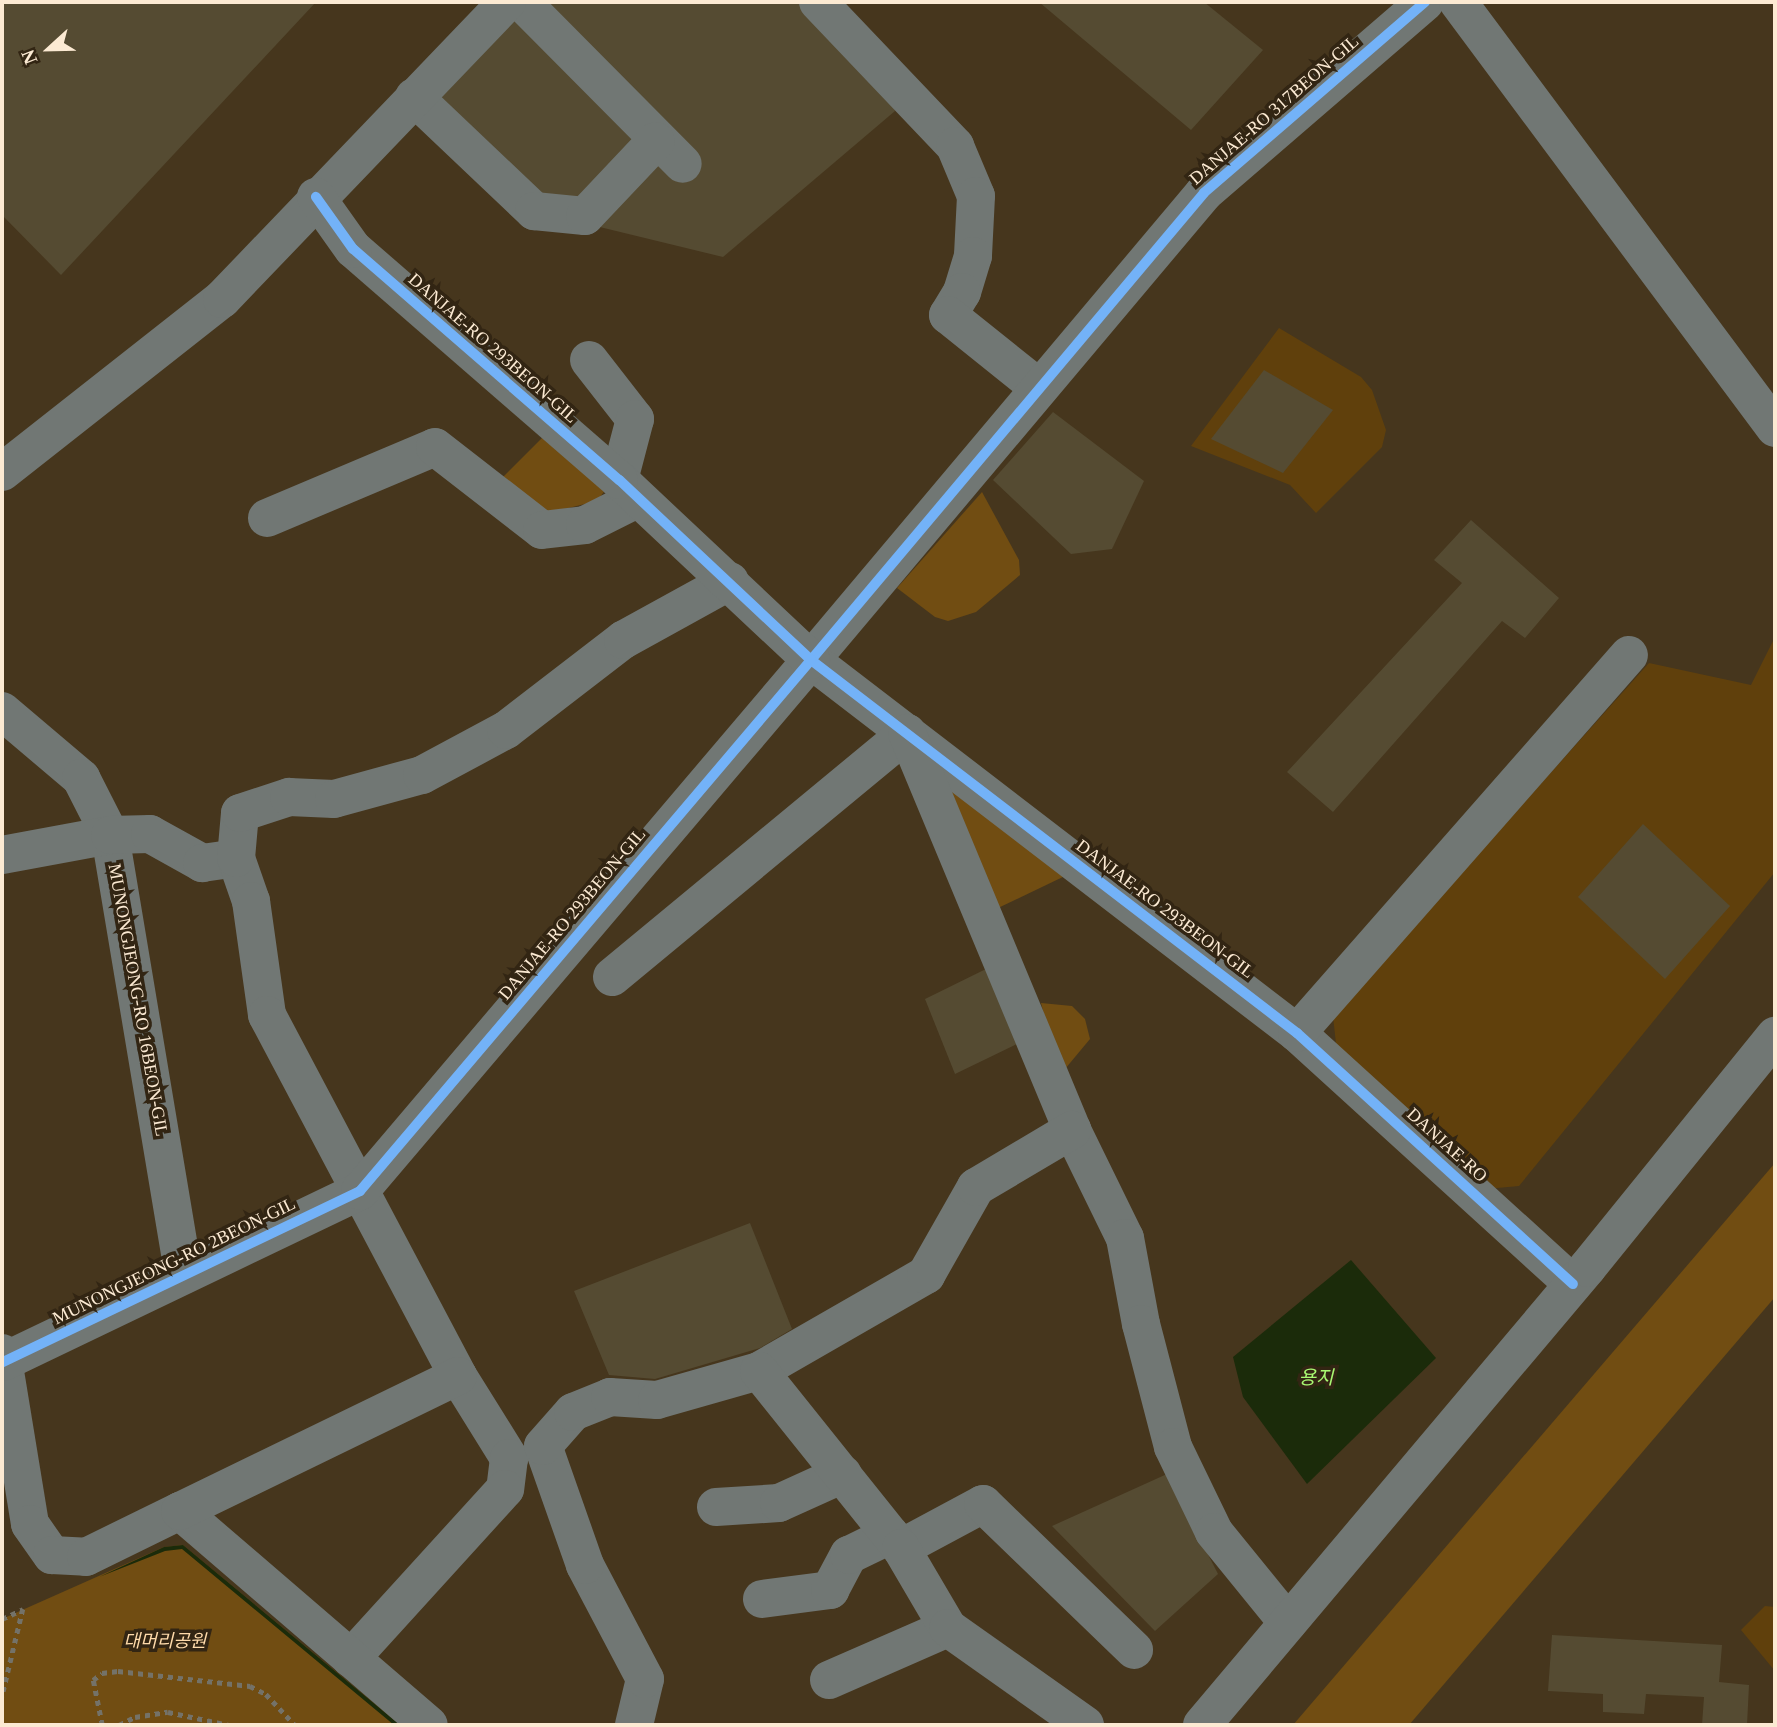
<!DOCTYPE html>
<meta charset="utf-8">
<style>
body{margin:0}
#map{position:relative;width:1777px;height:1727px;overflow:hidden;background:#46361d;font-family:"Times New Roman","Noto Sans KR",serif}
div>[style]{position:absolute}
[style*='--x']{left:calc(var(--x)*1px);top:calc(var(--y)*1px);width:calc(var(--w)*1px);rotate:calc(var(--a)*1deg)}
.built>*{inset:0;background:#60400c}
.green>*{inset:0;background:#714d12}
.water>*{inset:0;background:#1b2b0a}
.building>*{inset:0;background:#554b32}
.path>*{height:4.5px;margin-top:-2.25px;transform-origin:0;background:repeating-linear-gradient(90deg,#747268 0 5px,transparent 0 10px)}
.minor>*{height:38px;margin:-19px;padding:0 19px;transform-origin:19px;border-radius:19px;background:#717774}
.cycleway>*{height:10px;margin:-5px;padding:0 5px;transform-origin:5px;border-radius:5px;background:#73b2f8}
span{translate:-50% -50%;white-space:nowrap;text-align:center;line-height:1.15;-webkit-text-stroke:7px #322513;paint-order:stroke}
.street-label{font-size:18px;color:#fcead3}
.park-label{font-size:18px;color:#fedaaa;font-style:italic}
.water-label{font-size:19px;color:#a9f872;font-style:italic}
.frame{position:absolute;inset:0;border:4px solid #fcead3;pointer-events:none}
.north{position:absolute;left:14px;top:14px;width:70px;height:70px;-webkit-text-stroke:5px #322513;paint-order:stroke;rotate:248deg;font-size:19px;font-weight:700;line-height:28px;text-align:center;color:#fcead3}
.north::after{content:'';display:block;margin:auto;width:24px;height:32px;background:#fcead3;clip-path:polygon(50% 0,100% 100%,50% 72%,0 100%)}
</style>
<div id="map">
<div class="built">
<i style="clip-path:polygon(1279px 328px,1361px 377px,1372px 390px,1386px 430px,1382px 447px,1316px 513px,1290px 485px,1191px 446px)"></i>
<i style="clip-path:polygon(1775px 637px,1775px 872px,1519px 1186px,1486px 1189px,1337px 1053px,1333px 1016px,1649px 663px,1751px 685px)"></i>
<i style="clip-path:polygon(1765px 1606px,1775px 1607px,1775px 1671px,1741px 1630px)"></i>
</div>
<div class="green">
<i style="clip-path:polygon(544px 436px,609px 485px,597px 501px,540px 515px,498px 482px)"></i>
<i style="clip-path:polygon(982px 492px,1019px 560px,1020px 575px,976px 612px,948px 621px,935px 617px,897px 588px)"></i>
<i style="clip-path:polygon(930px 766px,1067px 875px,998px 908px)"></i>
<i style="clip-path:polygon(1041px 1003px,1072px 1006px,1085px 1019px,1090px 1039px,1060px 1075px)"></i>
<i style="clip-path:polygon(1775px 1163px,1775px 1297px,1409px 1725px,1293px 1725px)"></i>
<i style="clip-path:polygon(183px 1545px,400px 1725px,2px 1725px,2px 1619px,164px 1547px)"></i>
</div>
<div class="water">
<i style="clip-path:polygon(1351px 1260px,1436px 1358px,1307px 1484px,1243px 1397px,1233px 1357px)"></i>
<i style="clip-path:polygon(183px 1545px,400px 1725px,394px 1725px,182px 1549px,165px 1551px,99px 1577px,164px 1547px)"></i>
</div>
<div class="building">
<i style="clip-path:polygon(2px 2px,316px 2px,61px 275px,2px 215px)"></i>
<i style="clip-path:polygon(532px 2px,798px 2px,888px 91px,895px 111px,723px 257px,534px 211px,427px 110px)"></i>
<i style="clip-path:polygon(1039px 2px,1204px 2px,1263px 50px,1191px 130px)"></i>
<i style="clip-path:polygon(1264px 370px,1333px 410px,1283px 473px,1211px 439px)"></i>
<i style="clip-path:polygon(1053px 412px,1144px 481px,1112px 549px,1071px 554px,993px 480px)"></i>
<i style="clip-path:polygon(1471px 520px,1559px 598px,1525px 638px,1502px 621px,1333px 812px,1287px 772px,1462px 583px,1434px 560px)"></i>
<i style="clip-path:polygon(1643px 824px,1730px 906px,1665px 979px,1578px 897px)"></i>
<i style="clip-path:polygon(988px 968px,1023px 1041px,955px 1074px,925px 999px)"></i>
<i style="clip-path:polygon(750px 1223px,792px 1329px,760px 1348px,655px 1379px,609px 1375px,574px 1291px)"></i>
<i style="clip-path:polygon(1167px 1474px,1218px 1574px,1155px 1631px,1052px 1526px)"></i>
<i style="clip-path:polygon(1552px 1635px,1722px 1645px,1719px 1682px,1749px 1685px,1747px 1725px,1702px 1725px,1704px 1697px,1646px 1694px,1644px 1714px,1603px 1712px,1603px 1694px,1548px 1691px)"></i>
</div>
<div class="path">
<i style="--x:2;--y:1619;--w:23;--a:-25"></i>
<i style="--x:23;--y:1609;--w:90;--a:103.4"></i>
<i style="--x:102;--y:1725;--w:46;--a:-101.3"></i>
<i style="--x:93;--y:1680;--w:11;--a:-38"></i>
<i style="--x:102;--y:1673;--w:16;--a:-7"></i>
<i style="--x:118;--y:1671;--w:133;--a:6.5"></i>
<i style="--x:250;--y:1686;--w:18;--a:27"></i>
<i style="--x:266;--y:1694;--w:42;--a:46.9"></i>
<i style="--x:119;--y:1725;--w:18;--a:-27"></i>
<i style="--x:135;--y:1717;--w:33;--a:-9"></i>
<i style="--x:168;--y:1712;--w:62;--a:12"></i>
</div>
<div class="minor">
<i style="--x:522;--y:2;--w:228;--a:45.2"></i>
<i style="--x:818;--y:2;--w:199;--a:46.4"></i>
<i style="--x:955;--y:146;--w:54;--a:67.2"></i>
<i style="--x:976;--y:196;--w:60;--a:92.9"></i>
<i style="--x:973;--y:256;--w:38;--a:107"></i>
<i style="--x:962;--y:292;--w:27;--a:121"></i>
<i style="--x:948;--y:315;--w:117;--a:38.7"></i>
<i style="--x:1425;--y:2;--w:292;--a:139.2"></i>
<i style="--x:1204;--y:193;--w:610;--a:130.08"></i>
<i style="--x:811;--y:660;--w:613;--a:37.51"></i>
<i style="--x:1297;--y:1033;--w:373;--a:42.3"></i>
<i style="--x:1458;--y:2;--w:531;--a:53.35"></i>
<i style="--x:414;--y:97;--w:166;--a:43.5"></i>
<i style="--x:534;--y:211;--w:51;--a:5.6"></i>
<i style="--x:585;--y:216;--w:103;--a:-46.6"></i>
<i style="--x:589;--y:360;--w:75;--a:52.1"></i>
<i style="--x:635;--y:419;--w:63;--a:104.7"></i>
<i style="--x:2;--y:472;--w:280;--a:-38.2"></i>
<i style="--x:222;--y:299;--w:412;--a:-46.2"></i>
<i style="--x:267;--y:518;--w:182;--a:-22.9"></i>
<i style="--x:435;--y:447;--w:135;--a:37.8"></i>
<i style="--x:542;--y:530;--w:43;--a:-6.6"></i>
<i style="--x:585;--y:525;--w:58;--a:-26.6"></i>
<i style="--x:2;--y:711;--w:104;--a:40.3"></i>
<i style="--x:81;--y:778;--w:64;--a:63"></i>
<i style="--x:110;--y:835;--w:446;--a:80.5"></i>
<i style="--x:2;--y:855;--w:110;--a:-10.5"></i>
<i style="--x:110;--y:835;--w:40;--a:-1.4"></i>
<i style="--x:150;--y:834;--w:60;--a:29.1"></i>
<i style="--x:202;--y:863;--w:34;--a:-8"></i>
<i style="--x:236;--y:858;--w:46;--a:70.8"></i>
<i style="--x:251;--y:901;--w:115;--a:82"></i>
<i style="--x:267;--y:1015;--w:408;--a:62.1"></i>
<i style="--x:458;--y:1376;--w:97;--a:58.1"></i>
<i style="--x:509;--y:1458;--w:31;--a:97"></i>
<i style="--x:505;--y:1489;--w:229;--a:132.3"></i>
<i style="--x:236;--y:858;--w:45;--a:-84.9"></i>
<i style="--x:240;--y:813;--w:52;--a:-18.1"></i>
<i style="--x:289;--y:797;--w:45;--a:2.5"></i>
<i style="--x:334;--y:799;--w:91;--a:-15.3"></i>
<i style="--x:422;--y:775;--w:95;--a:-28.2"></i>
<i style="--x:506;--y:730;--w:148;--a:-37.6"></i>
<i style="--x:623;--y:640;--w:122;--a:-28.9"></i>
<i style="--x:612;--y:977;--w:383;--a:-39.6"></i>
<i style="--x:907;--y:733;--w:430;--a:67.4"></i>
<i style="--x:1072;--y:1130;--w:120;--a:63.9"></i>
<i style="--x:1125;--y:1238;--w:87;--a:79.5"></i>
<i style="--x:1141;--y:1324;--w:127;--a:75.4"></i>
<i style="--x:1173;--y:1447;--w:94;--a:64.2"></i>
<i style="--x:1214;--y:1532;--w:117;--a:50.9"></i>
<i style="--x:1297;--y:1033;--w:503;--a:-48.71"></i>
<i style="--x:2;--y:1353;--w:173;--a:80.7"></i>
<i style="--x:30;--y:1524;--w:38;--a:55"></i>
<i style="--x:52;--y:1555;--w:34;--a:3"></i>
<i style="--x:86;--y:1557;--w:105;--a:-26.1"></i>
<i style="--x:180;--y:1511;--w:328;--a:40.7"></i>
<i style="--x:3;--y:1362;--w:396;--a:-25.6"></i>
<i style="--x:360;--y:1191;--w:697;--a:-49.66"></i>
<i style="--x:811;--y:660;--w:263;--a:-136.8"></i>
<i style="--x:619;--y:480;--w:352;--a:-139"></i>
<i style="--x:353;--y:249;--w:64;--a:-125.4"></i>
<i style="--x:759;--y:1371;--w:193;--a:-29.9"></i>
<i style="--x:926;--y:1275;--w:101;--a:-60.4"></i>
<i style="--x:976;--y:1187;--w:112;--a:-30.7"></i>
<i style="--x:716;--y:1507;--w:63;--a:-3.6"></i>
<i style="--x:779;--y:1503;--w:70;--a:-24.4"></i>
<i style="--x:180;--y:1511;--w:309;--a:-25.9"></i>
<i style="--x:901;--y:1548;--w:93;--a:-28.2"></i>
<i style="--x:983;--y:1504;--w:210;--a:44"></i>
<i style="--x:762;--y:1599;--w:69;--a:-7.5"></i>
<i style="--x:830;--y:1590;--w:40;--a:-62"></i>
<i style="--x:849;--y:1555;--w:46;--a:-26"></i>
<i style="--x:829;--y:1680;--w:130;--a:-23.6"></i>
<i style="--x:634;--y:1725;--w:47;--a:-76.6"></i>
<i style="--x:645;--y:1679;--w:129;--a:-117.8"></i>
<i style="--x:585;--y:1565;--w:126;--a:-109.4"></i>
<i style="--x:543;--y:1446;--w:45;--a:-48.6"></i>
<i style="--x:573;--y:1412;--w:40;--a:-22"></i>
<i style="--x:610;--y:1397;--w:47;--a:3.7"></i>
<i style="--x:657;--y:1400;--w:106;--a:-15.9"></i>
<i style="--x:759;--y:1371;--w:227;--a:51.3"></i>
<i style="--x:901;--y:1548;--w:93;--a:59.6"></i>
<i style="--x:948;--y:1628;--w:168;--a:35.3"></i>
<i style="--x:1202;--y:1725;--w:598;--a:-49.89"></i>
<i style="--x:1587;--y:1268;--w:299;--a:-51"></i>
</div>
<div class="cycleway">
<i style="--x:1425;--y:2;--w:292;--a:139.2"></i>
<i style="--x:1204;--y:193;--w:610;--a:130.08"></i>
<i style="--x:811;--y:660;--w:613;--a:37.51"></i>
<i style="--x:1297;--y:1033;--w:373;--a:42.3"></i>
<i style="--x:3;--y:1362;--w:396;--a:-25.6"></i>
<i style="--x:360;--y:1191;--w:697;--a:-49.66"></i>
<i style="--x:811;--y:660;--w:263;--a:-136.8"></i>
<i style="--x:619;--y:480;--w:352;--a:-139"></i>
<i style="--x:353;--y:249;--w:64;--a:-125.4"></i>
</div>
<div class="street-label">
<span style="left:1274px;top:110px;rotate:-41deg">DANJAE-RO 317BEON-GIL</span>
<span style="left:493px;top:348px;rotate:41deg">DANJAE-RO 293BEON-GIL</span>
<span style="left:1165px;top:909px;rotate:37deg">DANJAE-RO 293BEON-GIL</span>
<span style="left:572px;top:914px;rotate:-50deg">DANJAE-RO 293BEON-GIL</span>
<span style="left:138px;top:1000px;rotate:80deg">MUNONGJEONG-RO 16BEON-GIL</span>
<span style="left:1447px;top:1145px;rotate:42deg">DANJAE-RO</span>
<span style="left:174px;top:1261px;rotate:-26deg">MUNONGJEONG-RO 2BEON-GIL</span>
</div>
<div class="park-label">
<span style="left:165px;top:1641px">대머리공원</span>
</div>
<div class="water-label">
<span style="left:1316px;top:1378px">용지</span>
</div>
<div class="frame"></div>
<div class="north">N</div>
</div>
